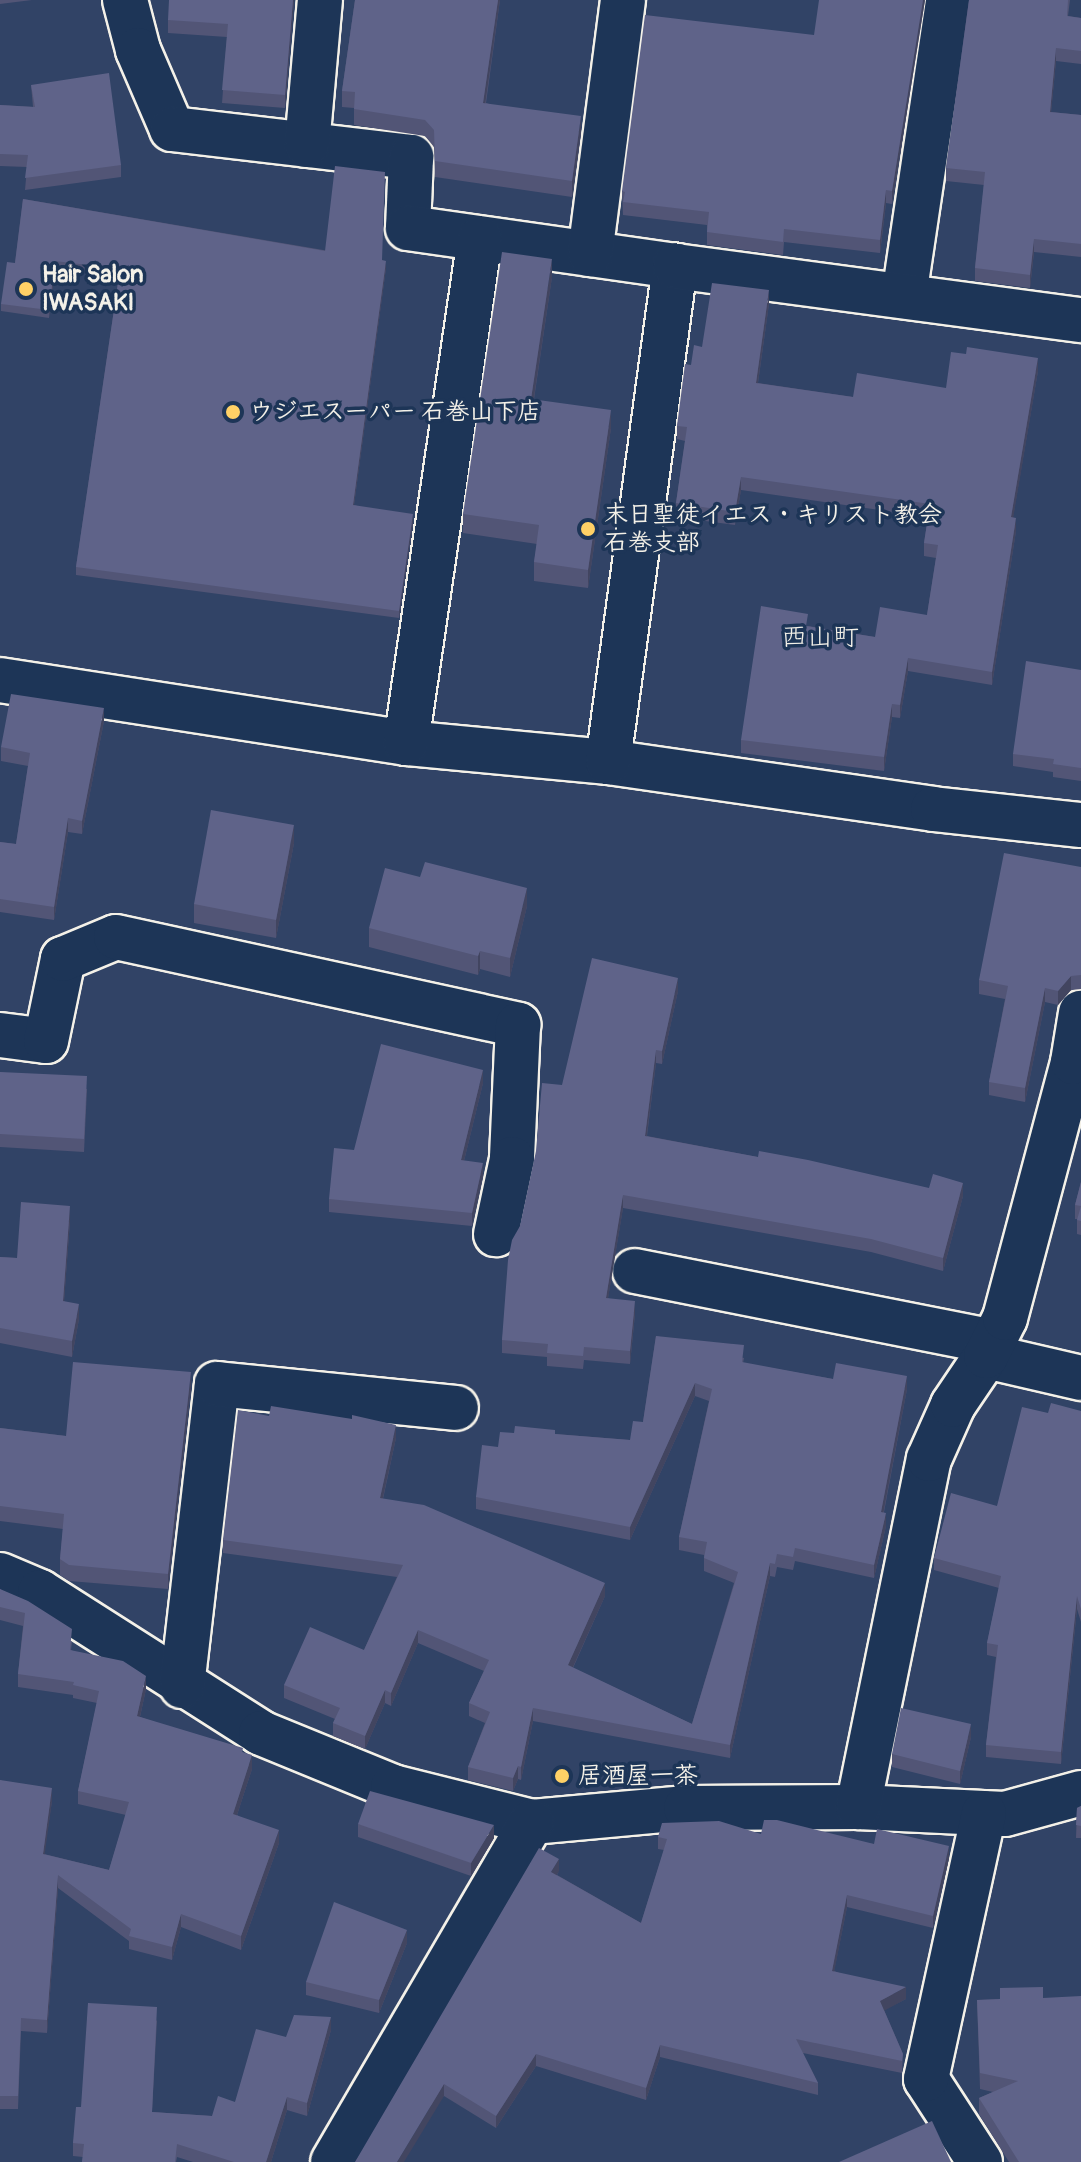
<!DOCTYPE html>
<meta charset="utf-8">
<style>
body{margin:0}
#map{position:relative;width:1081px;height:2162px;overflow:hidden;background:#314366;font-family:Pangolin,"Klee One",sans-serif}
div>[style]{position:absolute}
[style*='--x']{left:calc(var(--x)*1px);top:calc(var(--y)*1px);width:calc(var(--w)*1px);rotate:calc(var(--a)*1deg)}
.roads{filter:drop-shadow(2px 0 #f4f1e8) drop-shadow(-2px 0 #f4f1e8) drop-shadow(0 2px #f4f1e8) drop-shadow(0 -2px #f4f1e8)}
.minor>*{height:44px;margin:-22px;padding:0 22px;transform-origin:22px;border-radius:22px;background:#1d3557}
.wall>*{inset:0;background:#525576}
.shaded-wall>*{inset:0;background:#424560}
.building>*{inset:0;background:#5f6389}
.dots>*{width:22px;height:22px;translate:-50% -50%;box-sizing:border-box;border:4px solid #1d3557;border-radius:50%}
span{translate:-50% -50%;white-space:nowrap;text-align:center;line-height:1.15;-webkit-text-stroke:7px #1d3557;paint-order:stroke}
.poi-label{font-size:24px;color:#f4f1e8;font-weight:700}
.left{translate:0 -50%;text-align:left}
.neighbourhood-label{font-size:26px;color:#f4f1e8}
</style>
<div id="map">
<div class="roads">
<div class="minor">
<i style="--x:125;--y:0;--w:52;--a:75.4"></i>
<i style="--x:138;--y:50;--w:86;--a:66.7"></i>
<i style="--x:172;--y:129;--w:241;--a:6.7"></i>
<i style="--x:411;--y:157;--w:71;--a:92.4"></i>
<i style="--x:408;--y:228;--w:270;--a:8.1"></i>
<i style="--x:307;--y:145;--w:146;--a:-84.9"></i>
<i style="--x:590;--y:254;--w:256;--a:-82.6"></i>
<i style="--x:904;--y:296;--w:299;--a:-81.5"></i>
<i style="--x:0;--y:680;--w:411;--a:8.8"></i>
<i style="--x:406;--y:743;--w:203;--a:5.4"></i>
<i style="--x:608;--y:762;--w:328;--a:8.2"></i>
<i style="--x:933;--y:809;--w:149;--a:6.2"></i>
<i style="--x:406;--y:743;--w:510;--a:-81.66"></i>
<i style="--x:608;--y:762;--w:501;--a:-82.31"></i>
<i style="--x:675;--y:266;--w:410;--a:7.6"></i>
<i style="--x:0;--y:1035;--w:46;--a:7.4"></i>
<i style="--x:46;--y:1041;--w:84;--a:-78.3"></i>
<i style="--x:63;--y:959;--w:57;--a:-22.5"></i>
<i style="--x:116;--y:937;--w:412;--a:12.3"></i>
<i style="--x:518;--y:1025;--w:134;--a:92.6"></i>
<i style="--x:512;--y:1159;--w:77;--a:102"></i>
<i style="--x:635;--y:1271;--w:365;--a:11.2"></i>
<i style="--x:986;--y:1356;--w:98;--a:13"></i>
<i style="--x:0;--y:1575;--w:43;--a:23"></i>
<i style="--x:40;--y:1592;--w:262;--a:32.5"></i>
<i style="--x:261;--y:1733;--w:143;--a:22.2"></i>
<i style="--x:393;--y:1787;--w:143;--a:14.1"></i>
<i style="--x:532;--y:1822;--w:155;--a:-5.2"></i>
<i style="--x:686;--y:1808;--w:172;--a:-0.3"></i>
<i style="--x:858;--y:1807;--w:147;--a:2.7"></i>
<i style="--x:1005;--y:1814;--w:79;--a:-15.4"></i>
<i style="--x:182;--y:1686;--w:304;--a:-83.4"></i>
<i style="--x:217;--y:1384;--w:240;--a:5.7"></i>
<i style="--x:858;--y:1807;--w:355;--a:-78.5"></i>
<i style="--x:929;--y:1459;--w:59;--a:-66"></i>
<i style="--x:953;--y:1405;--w:59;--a:-56"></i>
<i style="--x:986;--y:1356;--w:42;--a:-63.4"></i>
<i style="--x:1005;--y:1318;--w:265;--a:-75.1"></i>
<i style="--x:1073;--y:1062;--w:50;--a:-80.7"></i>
<i style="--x:333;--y:2162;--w:394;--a:-59.7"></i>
<i style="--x:980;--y:2162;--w:99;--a:-123"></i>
<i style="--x:926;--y:2079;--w:272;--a:-77.7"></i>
</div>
</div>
<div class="wall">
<i style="clip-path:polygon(0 0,32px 0,0 4px)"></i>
<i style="clip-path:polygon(294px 0,285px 108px,222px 103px,227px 37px,168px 33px,168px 20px)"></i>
<i style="clip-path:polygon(355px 0,500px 0,486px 103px,581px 133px,572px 197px,435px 177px,434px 147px,425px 136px,354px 125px,354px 108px,342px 107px,342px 91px)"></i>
<i style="clip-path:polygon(925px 0,892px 204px,886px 203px,880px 253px,784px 242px,783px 255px,707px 245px,707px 225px,623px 215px,622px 191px,814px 35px)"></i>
<i style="clip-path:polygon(969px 0,1070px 0,1068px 16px,1081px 18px,1081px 64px,1056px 61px,1051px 112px,1081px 115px,1081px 257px,1034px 252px,1030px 288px,975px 281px,975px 268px,984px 185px,946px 181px,946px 168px)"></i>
<i style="clip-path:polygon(31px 85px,121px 165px,121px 177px,25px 190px,27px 167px,0 166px,0 105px,33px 107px)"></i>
<i style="clip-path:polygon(23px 199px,382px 260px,386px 268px,354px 505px,413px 522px,399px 618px,76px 575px,76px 567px,119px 276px,55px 269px,49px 318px,1px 311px,1px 304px,15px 263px)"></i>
<i style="clip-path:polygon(552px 277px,534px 399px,611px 428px,588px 588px,534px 581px,534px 562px,537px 544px,463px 533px,463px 514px)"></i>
<i style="clip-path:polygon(769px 304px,758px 383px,853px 397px,946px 388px,1038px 371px,1013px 517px,1016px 531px,992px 685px,908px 671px,900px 718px,892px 717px,884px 771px,741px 753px,741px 740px,808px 626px,875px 637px,927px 615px,936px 558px,924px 556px,924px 543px,928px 517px,741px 490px,735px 525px,676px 517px,676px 503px,685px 441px,677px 439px,677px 426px,691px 365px,702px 347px)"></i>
<i style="clip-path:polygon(1081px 670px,1081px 781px,1053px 777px,1053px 772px,1013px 766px,1013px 754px)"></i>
<i style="clip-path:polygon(104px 721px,82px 834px,68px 832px,54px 920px,0 912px,0 842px,16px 844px,28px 766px,1px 761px,1px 747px)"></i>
<i style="clip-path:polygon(294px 843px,276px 938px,194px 923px,194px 904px)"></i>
<i style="clip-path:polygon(1081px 867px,1081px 989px,1071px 990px,1058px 1005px,1045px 1002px,1025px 1102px,989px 1095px,989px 1082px,1005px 999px,979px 994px,979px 980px)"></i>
<i style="clip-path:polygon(527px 906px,510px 977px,480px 969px,478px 975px,369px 947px,369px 928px)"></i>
<i style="clip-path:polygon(678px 991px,662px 1064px,656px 1063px,647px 1136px,963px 1196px,943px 1271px,871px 1252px,623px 1208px,608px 1298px,635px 1314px,630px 1364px,584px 1360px,583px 1369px,547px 1366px,547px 1357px,502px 1353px,502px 1340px,520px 1226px,562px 1085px)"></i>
<i style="clip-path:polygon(0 1072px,87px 1089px,84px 1152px,0 1147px)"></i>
<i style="clip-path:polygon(483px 1083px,464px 1161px,483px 1176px,472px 1226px,329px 1212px,329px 1199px,354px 1150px)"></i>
<i style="clip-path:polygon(1081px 1182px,1081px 1235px,1077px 1234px,1077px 1219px,1075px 1219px,1075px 1205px)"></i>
<i style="clip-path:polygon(70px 1221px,64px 1301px,79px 1319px,72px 1357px,0 1343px,0 1257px,17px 1258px)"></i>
<i style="clip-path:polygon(656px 1336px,744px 1358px,743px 1363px,833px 1379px,907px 1389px,884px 1512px,886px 1526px,874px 1578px,795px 1561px,793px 1570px,777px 1567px,775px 1577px,770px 1576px,730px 1758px,533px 1721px,521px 1780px,518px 1779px,513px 1791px,468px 1780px,468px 1767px,485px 1723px,469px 1716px,469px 1703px,484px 1671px,418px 1643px,391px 1706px,385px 1703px,365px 1749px,333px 1736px,333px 1723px,335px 1719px,284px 1698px,284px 1685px,364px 1650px,397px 1577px,223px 1553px,223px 1540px,269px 1416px,352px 1419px,396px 1438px,383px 1499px,605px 1596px,573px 1668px,692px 1724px,734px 1583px,704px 1571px,704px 1555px,679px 1550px,679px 1537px,709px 1401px,695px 1396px,630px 1540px,476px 1509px,476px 1497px,498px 1447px,514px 1433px,555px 1434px,630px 1440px,643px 1422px)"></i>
<i style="clip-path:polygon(191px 1388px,168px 1589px,69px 1581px,60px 1575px,60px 1559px,63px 1529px,0 1521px,0 1428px,66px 1436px)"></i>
<i style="clip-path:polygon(1081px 1411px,1081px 1622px,1077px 1609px,1061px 1764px,986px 1757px,986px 1745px,996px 1657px,987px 1655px,987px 1643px,999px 1588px,934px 1570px,934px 1558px,997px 1506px,1048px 1413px)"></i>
<i style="clip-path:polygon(0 1589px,72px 1642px,71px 1650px,146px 1689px,140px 1717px,243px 1752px,252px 1769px,237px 1815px,279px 1843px,241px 1950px,181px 1927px,172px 1960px,129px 1949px,129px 1941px,58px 1888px,47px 2033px,21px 2031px,18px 2109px,0 2109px,0 1780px,52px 1801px,44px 1854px,109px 1870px,126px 1815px,78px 1804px,78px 1791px,97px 1703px,73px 1698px,73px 1695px,18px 1687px,18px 1674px,23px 1626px,0 1620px)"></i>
<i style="clip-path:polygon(971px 1737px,960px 1784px,892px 1767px,892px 1754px)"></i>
<i style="clip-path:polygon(1081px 1806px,1081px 1838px,1076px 1838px,1077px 1808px)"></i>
<i style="clip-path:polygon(358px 1824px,494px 1838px,471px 1876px,358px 1837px)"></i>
<i style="clip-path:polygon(761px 1834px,874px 1844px,949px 1858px,933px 1928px,847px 1907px,834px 1971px,906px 1999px,884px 2010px,903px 2054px,902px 2073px,803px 2053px,818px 2083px,818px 2095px,660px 2057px,646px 2100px,536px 2066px,496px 2128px,444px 2096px,355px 2162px,559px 1871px,557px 1875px,641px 1923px,664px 1850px,658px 1849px,658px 1837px)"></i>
<i style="clip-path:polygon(407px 1943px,379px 2013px,306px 1995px,306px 1982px)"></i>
<i style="clip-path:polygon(1043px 1998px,1081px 2162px,1009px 2162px,979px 2114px,979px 2098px,993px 2092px,980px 2089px,977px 2000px)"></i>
<i style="clip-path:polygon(157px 2020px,152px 2112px,212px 2116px,235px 2102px,286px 2037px,331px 2030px,307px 2116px,287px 2110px,271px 2162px,193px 2162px,177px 2157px,176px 2162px,82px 2162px,83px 2157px,73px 2156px,73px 2143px,81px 2107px)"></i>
</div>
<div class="shaded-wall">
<i style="clip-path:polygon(293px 0,294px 0,285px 108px,285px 95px)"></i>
<i style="clip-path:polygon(498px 0,500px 0,483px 119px,483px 103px)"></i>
<i style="clip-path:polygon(923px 0,925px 0,892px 204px,892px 191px)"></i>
<i style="clip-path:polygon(1056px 48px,1056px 61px,1050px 124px,1050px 112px)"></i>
<i style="clip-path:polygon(581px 116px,581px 133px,572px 197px,572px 181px)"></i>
<i style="clip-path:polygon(886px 190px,886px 203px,880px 253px,880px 240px)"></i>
<i style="clip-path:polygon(1034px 239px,1034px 252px,1030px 288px,1030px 275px)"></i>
<i style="clip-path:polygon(552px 259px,552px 277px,531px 417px,531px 399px)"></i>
<i style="clip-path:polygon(55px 261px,55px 269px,49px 318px,49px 310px)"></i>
<i style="clip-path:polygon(386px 261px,386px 268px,353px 512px,353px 505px)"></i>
<i style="clip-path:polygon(769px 290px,769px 304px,756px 396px,756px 383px)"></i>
<i style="clip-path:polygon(1038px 358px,1038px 371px,1011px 531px,1011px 517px)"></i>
<i style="clip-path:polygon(611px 410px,611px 428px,588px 588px,588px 570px)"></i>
<i style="clip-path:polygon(741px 477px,741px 490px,735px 525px,735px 512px)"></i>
<i style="clip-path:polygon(413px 514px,413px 522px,399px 618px,399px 611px)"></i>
<i style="clip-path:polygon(1016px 518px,1016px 531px,992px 685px,992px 672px)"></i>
<i style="clip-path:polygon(908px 658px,908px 671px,900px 718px,900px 705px)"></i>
<i style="clip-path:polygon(892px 704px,892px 717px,884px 771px,884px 757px)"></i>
<i style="clip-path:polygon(104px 708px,104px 721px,82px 834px,82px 821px)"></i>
<i style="clip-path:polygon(68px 818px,68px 832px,54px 920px,54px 907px)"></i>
<i style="clip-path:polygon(294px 825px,294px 843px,276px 938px,276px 920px)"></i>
<i style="clip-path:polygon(527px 888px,527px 906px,510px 977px,510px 958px)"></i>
<i style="clip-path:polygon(480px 951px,480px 969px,478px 975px,478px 956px)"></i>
<i style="clip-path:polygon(1071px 976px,1071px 990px,1058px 1005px,1058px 991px)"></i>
<i style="clip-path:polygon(678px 978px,678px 991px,662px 1064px,662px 1051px)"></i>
<i style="clip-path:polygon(1045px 988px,1045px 1002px,1025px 1102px,1025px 1088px)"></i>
<i style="clip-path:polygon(656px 1050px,656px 1063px,645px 1149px,645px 1136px)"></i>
<i style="clip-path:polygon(483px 1070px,483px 1083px,461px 1173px,461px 1160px)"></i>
<i style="clip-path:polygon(483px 1163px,483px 1176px,472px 1226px,472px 1213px)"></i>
<i style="clip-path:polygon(963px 1183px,963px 1196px,943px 1271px,943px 1258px)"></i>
<i style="clip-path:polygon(623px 1195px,623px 1208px,606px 1311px,606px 1298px)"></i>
<i style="clip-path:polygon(70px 1206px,70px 1221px,63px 1316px,63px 1301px)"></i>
<i style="clip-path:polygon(635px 1301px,635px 1314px,630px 1364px,630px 1351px)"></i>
<i style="clip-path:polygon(79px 1304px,79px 1319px,72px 1357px,72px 1341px)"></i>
<i style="clip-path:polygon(191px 1372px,191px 1388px,168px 1589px,168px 1574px)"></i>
<i style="clip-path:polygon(907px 1376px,907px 1389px,881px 1525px,881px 1512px)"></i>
<i style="clip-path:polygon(695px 1383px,695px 1396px,630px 1540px,630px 1527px)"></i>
<i style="clip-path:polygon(396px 1425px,396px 1438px,380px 1511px,380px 1498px)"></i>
<i style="clip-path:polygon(886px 1513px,886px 1526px,874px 1578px,874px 1565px)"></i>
<i style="clip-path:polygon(770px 1563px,770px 1576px,730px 1758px,730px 1745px)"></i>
<i style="clip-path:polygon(605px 1583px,605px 1596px,568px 1678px,568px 1665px)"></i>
<i style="clip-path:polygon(1077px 1596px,1077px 1609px,1061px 1764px,1061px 1752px)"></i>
<i style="clip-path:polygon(418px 1630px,418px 1643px,391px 1706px,391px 1693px)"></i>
<i style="clip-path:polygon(146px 1676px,146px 1689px,137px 1730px,137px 1716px)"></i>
<i style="clip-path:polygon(385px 1690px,385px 1703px,365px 1749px,365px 1736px)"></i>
<i style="clip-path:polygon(533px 1708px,533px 1721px,521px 1780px,521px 1767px)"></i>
<i style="clip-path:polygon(971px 1724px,971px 1737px,960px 1784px,960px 1771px)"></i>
<i style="clip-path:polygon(252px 1755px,252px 1769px,233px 1827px,233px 1814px)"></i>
<i style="clip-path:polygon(518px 1766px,518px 1779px,513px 1791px,513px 1778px)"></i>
<i style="clip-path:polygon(52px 1788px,52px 1801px,43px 1867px,43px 1854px)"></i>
<i style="clip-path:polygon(494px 1825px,494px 1838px,471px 1876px,471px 1863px)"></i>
<i style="clip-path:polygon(279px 1830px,279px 1843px,241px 1950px,241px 1936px)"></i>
<i style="clip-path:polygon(949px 1846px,949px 1858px,933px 1928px,933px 1916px)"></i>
<i style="clip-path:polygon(559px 1859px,559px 1871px,551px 1884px,551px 1872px)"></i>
<i style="clip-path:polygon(58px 1875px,58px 1888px,47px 2033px,47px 2020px)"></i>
<i style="clip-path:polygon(847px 1895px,847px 1907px,832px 1983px,832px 1971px)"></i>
<i style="clip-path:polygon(181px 1914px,181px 1927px,172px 1960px,172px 1947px)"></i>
<i style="clip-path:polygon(407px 1930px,407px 1943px,379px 2013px,379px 2000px)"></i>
<i style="clip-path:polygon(906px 1987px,906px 1999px,880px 2013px,880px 2001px)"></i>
<i style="clip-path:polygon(331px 2017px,331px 2030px,307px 2116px,307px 2103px)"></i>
<i style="clip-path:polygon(660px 2045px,660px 2057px,646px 2100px,646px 2088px)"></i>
<i style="clip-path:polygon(536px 2054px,536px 2066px,496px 2128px,496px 2116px)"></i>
<i style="clip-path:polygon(444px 2084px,444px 2096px,404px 2162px,397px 2162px)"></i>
<i style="clip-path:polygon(287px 2097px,287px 2110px,271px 2162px,266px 2162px)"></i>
</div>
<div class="building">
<i style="clip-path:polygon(169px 0,293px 0,285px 95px,222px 90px,228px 24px,168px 20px)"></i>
<i style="clip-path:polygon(355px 0,498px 0,483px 103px,581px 116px,572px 181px,435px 161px,434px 130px,425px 120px,354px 109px,355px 92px,342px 91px)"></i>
<i style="clip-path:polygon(819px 0,923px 0,892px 191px,886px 190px,880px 240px,784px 229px,783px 242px,707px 232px,709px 212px,623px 202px,625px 192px,622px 191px,645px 15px,814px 35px)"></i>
<i style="clip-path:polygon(969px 0,1068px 0,1067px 16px,1081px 18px,1081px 51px,1056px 48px,1050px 112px,1081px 115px,1081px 244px,1034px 239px,1030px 275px,975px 268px,985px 172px,946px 168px)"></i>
<i style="clip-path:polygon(109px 73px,121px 165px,25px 178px,28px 155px,0 154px,0 105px,35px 107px,31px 85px)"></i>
<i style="clip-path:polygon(335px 166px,385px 172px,382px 260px,386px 261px,353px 505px,413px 514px,399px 611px,76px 567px,120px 269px,55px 261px,49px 310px,1px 304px,7px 262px,15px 263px,23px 199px,325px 251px)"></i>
<i style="clip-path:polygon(502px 252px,552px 259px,531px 399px,611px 410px,588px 570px,534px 562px,539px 525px,463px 514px)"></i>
<i style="clip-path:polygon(712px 283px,769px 290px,756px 383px,853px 397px,857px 373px,946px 388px,951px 352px,966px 354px,967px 347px,1038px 358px,1011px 517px,1016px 518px,992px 672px,908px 658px,900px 705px,892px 704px,884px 757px,741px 740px,761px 606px,808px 614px,806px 626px,875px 637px,880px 607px,927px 615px,938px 545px,924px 543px,930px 504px,741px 477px,735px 512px,676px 503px,687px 427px,677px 426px,685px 364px,691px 365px,694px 345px,702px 347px)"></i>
<i style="clip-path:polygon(1026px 661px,1081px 670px,1081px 768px,1053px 764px,1054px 759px,1013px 754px)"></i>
<i style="clip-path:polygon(11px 694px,104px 708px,82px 821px,68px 818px,54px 907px,0 899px,0 842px,16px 844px,30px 753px,1px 747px)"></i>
<i style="clip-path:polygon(211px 810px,294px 825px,276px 920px,194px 904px)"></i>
<i style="clip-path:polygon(1004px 853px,1081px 867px,1081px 975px,1071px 976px,1058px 991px,1045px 988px,1025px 1088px,989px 1082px,1008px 986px,979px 980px)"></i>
<i style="clip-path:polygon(425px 862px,527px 888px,510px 958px,480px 951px,478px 956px,369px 928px,385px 868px,420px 877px)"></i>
<i style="clip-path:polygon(592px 958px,678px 978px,662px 1051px,656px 1050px,645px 1136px,758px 1157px,759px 1151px,808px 1160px,929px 1188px,933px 1174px,963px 1183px,943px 1258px,871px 1239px,623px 1195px,606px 1298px,635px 1301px,630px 1351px,584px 1347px,583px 1356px,547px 1353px,548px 1344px,502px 1340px,508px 1260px,512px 1240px,520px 1226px,536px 1151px,542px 1083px,562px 1085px)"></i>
<i style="clip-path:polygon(381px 1044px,483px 1070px,461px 1160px,483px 1163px,472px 1213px,329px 1199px,334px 1148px,354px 1150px)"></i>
<i style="clip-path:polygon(0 1072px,87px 1076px,84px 1139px,0 1134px)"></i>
<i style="clip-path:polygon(1081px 1182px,1081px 1221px,1077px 1220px,1081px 1206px,1075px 1205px)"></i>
<i style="clip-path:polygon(21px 1202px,70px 1206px,63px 1301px,79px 1304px,72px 1341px,0 1328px,0 1257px,17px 1258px)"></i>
<i style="clip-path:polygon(656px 1336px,744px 1345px,742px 1362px,833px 1379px,836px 1363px,907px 1376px,881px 1512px,886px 1513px,874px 1565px,795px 1548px,793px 1557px,777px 1554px,775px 1564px,770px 1563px,730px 1745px,533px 1708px,521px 1767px,518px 1766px,513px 1778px,468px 1767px,490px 1712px,469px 1703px,489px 1660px,418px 1630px,391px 1693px,385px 1690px,365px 1736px,333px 1723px,340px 1708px,284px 1685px,310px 1627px,364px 1650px,403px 1565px,223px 1540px,238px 1410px,269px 1416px,271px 1406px,352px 1419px,352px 1415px,396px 1425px,380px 1498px,424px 1505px,605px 1583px,568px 1665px,692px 1724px,738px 1572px,704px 1558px,707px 1542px,679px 1537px,712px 1389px,695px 1383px,630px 1527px,476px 1497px,482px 1445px,498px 1447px,500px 1432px,514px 1433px,515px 1426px,555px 1430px,555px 1434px,630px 1440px,633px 1421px,643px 1422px)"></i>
<i style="clip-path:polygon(73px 1362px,191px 1372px,168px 1574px,69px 1565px,60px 1559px,64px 1514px,0 1506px,0 1428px,66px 1436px)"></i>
<i style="clip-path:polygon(1051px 1403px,1081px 1411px,1081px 1609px,1077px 1596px,1061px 1752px,986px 1745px,998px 1645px,987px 1643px,1001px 1576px,934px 1558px,951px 1493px,997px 1506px,1022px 1407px,1048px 1413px)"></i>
<i style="clip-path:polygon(0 1589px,28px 1601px,72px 1629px,70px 1650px,123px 1661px,146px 1676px,137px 1716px,243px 1748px,242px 1752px,252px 1755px,233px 1814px,279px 1830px,241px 1936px,181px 1914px,172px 1947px,129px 1936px,131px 1929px,58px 1875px,47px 2020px,21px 2018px,18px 2096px,0 2096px,0 1780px,52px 1788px,43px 1854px,109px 1870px,129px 1802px,78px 1791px,99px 1691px,73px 1685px,74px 1682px,18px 1674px,25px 1613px,0 1607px)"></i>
<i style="clip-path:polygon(901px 1708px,971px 1724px,960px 1771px,892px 1754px)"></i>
<i style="clip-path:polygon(370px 1791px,494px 1825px,471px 1863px,358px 1824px)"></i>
<i style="clip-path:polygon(1081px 1806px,1081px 1826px,1076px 1825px,1077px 1808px)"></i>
<i style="clip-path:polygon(764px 1820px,777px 1820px,874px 1844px,877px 1829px,949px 1846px,933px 1916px,847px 1895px,832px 1971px,906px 1987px,880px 2001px,903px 2054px,902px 2061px,796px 2039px,818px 2083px,660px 2045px,646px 2088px,536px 2054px,496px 2116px,444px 2084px,397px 2162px,355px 2162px,539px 1848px,559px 1859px,551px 1872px,641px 1923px,667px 1839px,658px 1837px,662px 1823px,719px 1821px,761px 1834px)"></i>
<i style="clip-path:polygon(334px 1902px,407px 1930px,379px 2000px,306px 1982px)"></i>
<i style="clip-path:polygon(1043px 1987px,1043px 1998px,1081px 1996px,1081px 2162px,1019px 2162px,979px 2098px,1018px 2081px,980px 2073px,977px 2000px,1000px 1999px,1000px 1988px)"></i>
<i style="clip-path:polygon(88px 2003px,157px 2007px,152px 2112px,212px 2116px,218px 2096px,235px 2102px,256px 2029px,286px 2037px,294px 2015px,331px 2017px,307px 2103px,287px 2097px,266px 2162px,234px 2162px,177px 2144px,175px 2162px,82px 2162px,84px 2144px,73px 2143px,76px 2107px,81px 2107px)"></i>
<i style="clip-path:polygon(932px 2121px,951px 2162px,839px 2162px)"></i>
</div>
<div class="dots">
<i style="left:26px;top:289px;background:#ffd166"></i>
<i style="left:233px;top:412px;background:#ffd166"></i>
<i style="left:588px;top:529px;background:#ffd166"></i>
<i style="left:562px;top:1776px;background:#ffd166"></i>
</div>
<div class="poi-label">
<span class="left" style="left:42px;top:289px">Hair Salon<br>IWASAKI</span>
<span class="left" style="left:249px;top:412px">ウジエスーパー 石巻山下店</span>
<span class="left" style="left:604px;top:529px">末日聖徒イエス・キリスト教会<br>石巻支部</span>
<span class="left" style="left:578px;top:1776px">居酒屋一茶</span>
</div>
<div class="neighbourhood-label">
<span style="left:820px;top:638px">西山町</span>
</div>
</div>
